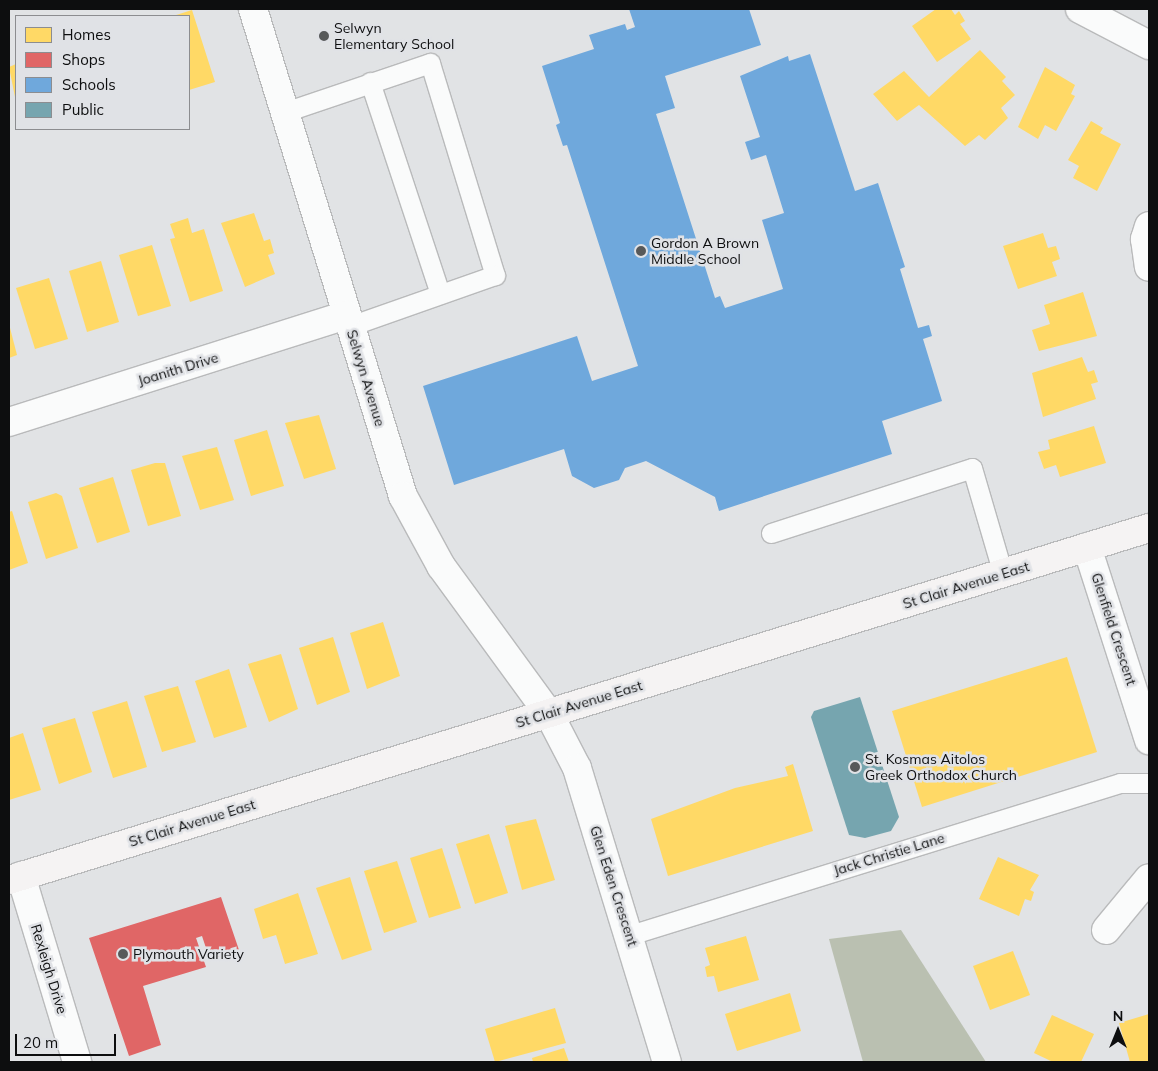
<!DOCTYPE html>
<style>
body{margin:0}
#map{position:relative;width:1158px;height:1071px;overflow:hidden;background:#e1e3e5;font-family:Mulish,sans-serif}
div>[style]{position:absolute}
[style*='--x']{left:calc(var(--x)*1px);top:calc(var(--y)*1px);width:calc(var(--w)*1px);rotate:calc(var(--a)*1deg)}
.forest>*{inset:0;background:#bac0b1}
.homes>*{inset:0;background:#ffd966}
.shops>*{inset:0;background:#e06666}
.schools>*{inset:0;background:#6fa8dc}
.public>*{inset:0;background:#76a5af}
.roads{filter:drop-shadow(1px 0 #b9babb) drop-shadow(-1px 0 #b9babb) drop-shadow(0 1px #b9babb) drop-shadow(0 -1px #b9babb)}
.service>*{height:19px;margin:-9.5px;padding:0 9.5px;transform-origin:9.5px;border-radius:9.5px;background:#fafbfb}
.minor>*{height:28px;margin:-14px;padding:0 14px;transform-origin:14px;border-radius:14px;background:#fafbfb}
.secondary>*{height:28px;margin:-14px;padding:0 14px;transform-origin:14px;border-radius:14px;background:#f5f3f3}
.dots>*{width:14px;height:14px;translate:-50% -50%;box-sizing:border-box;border:2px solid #e0e2e6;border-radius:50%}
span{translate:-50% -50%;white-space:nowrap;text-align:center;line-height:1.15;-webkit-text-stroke:5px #e0e2e6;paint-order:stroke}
.poi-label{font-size:14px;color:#0d0e0f}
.left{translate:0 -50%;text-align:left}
.street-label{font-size:14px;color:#0d0e0f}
.frame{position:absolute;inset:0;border:10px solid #0d0e0f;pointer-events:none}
.legend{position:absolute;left:15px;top:15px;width:175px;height:115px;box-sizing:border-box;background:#e0e2e6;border:1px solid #8c8d90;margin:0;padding:6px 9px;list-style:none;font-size:15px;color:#0d0e0f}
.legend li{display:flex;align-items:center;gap:10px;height:25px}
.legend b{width:25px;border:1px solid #8c8d90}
.north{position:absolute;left:1093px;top:1006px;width:50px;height:50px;-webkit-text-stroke:4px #e0e2e6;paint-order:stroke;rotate:0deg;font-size:14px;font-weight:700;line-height:20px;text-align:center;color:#0d0e0f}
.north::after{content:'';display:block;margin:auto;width:18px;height:22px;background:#0d0e0f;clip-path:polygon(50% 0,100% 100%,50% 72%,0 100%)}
.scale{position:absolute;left:15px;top:1034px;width:101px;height:22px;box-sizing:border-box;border:2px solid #0d0e0f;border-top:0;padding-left:6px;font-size:15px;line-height:18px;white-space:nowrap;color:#0d0e0f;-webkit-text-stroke:4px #e0e2e6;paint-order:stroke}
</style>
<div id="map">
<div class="forest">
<i style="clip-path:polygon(901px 930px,986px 1062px,863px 1062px,829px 939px)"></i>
</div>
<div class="homes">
<i style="clip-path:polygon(936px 9px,951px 9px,955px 15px,959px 11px,965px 21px,960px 24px,971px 39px,937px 62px,912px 26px)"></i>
<i style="clip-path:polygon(192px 10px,215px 82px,189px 90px,189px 16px,173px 16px)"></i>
<i style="clip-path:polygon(980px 50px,1006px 77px,1002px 81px,1015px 95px,1001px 108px,1008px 118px,985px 140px,979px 135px,965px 146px,919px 105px,897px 121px,873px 94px,904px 71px,929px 97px)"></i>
<i style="clip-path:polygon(16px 64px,16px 102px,9px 67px)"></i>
<i style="clip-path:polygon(1045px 67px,1075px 85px,1071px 94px,1075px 96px,1056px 131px,1045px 125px,1038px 139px,1018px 127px)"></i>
<i style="clip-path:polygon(1091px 121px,1103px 128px,1100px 133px,1121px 144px,1097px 191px,1073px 178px,1079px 166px,1068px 160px)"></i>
<i style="clip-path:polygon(254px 213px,264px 241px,270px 239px,274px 253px,268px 255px,275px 274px,245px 287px,221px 223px)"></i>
<i style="clip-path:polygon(188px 218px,192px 233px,204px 229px,223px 291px,190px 302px,170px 239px,175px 238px,170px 224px)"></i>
<i style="clip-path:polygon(1043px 233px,1048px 248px,1056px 246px,1060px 259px,1052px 262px,1057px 276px,1018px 289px,1003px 246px)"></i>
<i style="clip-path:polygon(152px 245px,171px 306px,138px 316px,119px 255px)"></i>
<i style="clip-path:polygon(101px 261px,119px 322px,87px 332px,69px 271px)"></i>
<i style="clip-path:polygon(49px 278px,68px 339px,35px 349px,16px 288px)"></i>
<i style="clip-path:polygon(1083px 292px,1097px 336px,1039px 351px,1032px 330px,1050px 324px,1044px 305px)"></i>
<i style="clip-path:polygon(9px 324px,17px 355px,9px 358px)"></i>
<i style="clip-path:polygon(1082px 357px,1088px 372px,1094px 370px,1098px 382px,1091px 384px,1096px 399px,1043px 417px,1032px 373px)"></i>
<i style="clip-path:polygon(319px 415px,336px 469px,304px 479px,285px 423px)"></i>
<i style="clip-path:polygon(1094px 426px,1106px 463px,1060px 477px,1056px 465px,1044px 469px,1038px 452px,1050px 449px,1048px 440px)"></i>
<i style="clip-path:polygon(267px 430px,284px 486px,251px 496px,234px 440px)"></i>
<i style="clip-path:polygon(217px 447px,234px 500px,200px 510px,182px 456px)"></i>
<i style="clip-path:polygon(155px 463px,165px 463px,181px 516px,148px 526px,131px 470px)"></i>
<i style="clip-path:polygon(113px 477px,130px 532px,97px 543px,79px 488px)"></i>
<i style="clip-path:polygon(56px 493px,62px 496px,78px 548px,46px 559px,28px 502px)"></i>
<i style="clip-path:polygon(12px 511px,28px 563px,9px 570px,9px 512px)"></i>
<i style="clip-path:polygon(383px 622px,400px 676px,367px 689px,350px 633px)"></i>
<i style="clip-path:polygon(333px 637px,350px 692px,317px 705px,299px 648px)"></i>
<i style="clip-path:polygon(281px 654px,298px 709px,269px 722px,248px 664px)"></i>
<i style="clip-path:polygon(1067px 657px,1097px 752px,922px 807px,892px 711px)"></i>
<i style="clip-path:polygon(229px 669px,247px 727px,214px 738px,195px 681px)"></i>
<i style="clip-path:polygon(178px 686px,196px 742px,162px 752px,144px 696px)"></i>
<i style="clip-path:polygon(127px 701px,147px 767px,113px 778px,92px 712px)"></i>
<i style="clip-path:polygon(75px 718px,92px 772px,59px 784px,42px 728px)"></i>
<i style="clip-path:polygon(23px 733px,41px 790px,9px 800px,9px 738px)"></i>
<i style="clip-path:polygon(793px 764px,813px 831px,668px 876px,651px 819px,735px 788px,788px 776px,785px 767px)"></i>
<i style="clip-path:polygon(536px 819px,555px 880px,522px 890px,505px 826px)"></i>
<i style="clip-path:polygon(489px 834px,508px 893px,475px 904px,456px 844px)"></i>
<i style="clip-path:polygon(442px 848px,461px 908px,429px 918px,410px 858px)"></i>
<i style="clip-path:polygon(998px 857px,1039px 875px,1030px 890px,1034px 892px,1031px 901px,1025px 899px,1019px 916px,979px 899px)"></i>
<i style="clip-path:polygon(397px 861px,417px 922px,384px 933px,364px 871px)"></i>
<i style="clip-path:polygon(350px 877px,372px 950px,342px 960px,316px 888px)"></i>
<i style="clip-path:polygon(298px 893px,318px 954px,285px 964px,276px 935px,263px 939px,254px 909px)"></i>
<i style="clip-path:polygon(746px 936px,759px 980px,718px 992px,714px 976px,707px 977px,705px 967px,710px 965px,705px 948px)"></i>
<i style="clip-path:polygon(1013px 951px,1030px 995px,990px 1010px,973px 966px)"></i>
<i style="clip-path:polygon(790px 993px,801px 1031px,737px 1051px,725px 1014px)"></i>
<i style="clip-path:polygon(555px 1008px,566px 1043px,495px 1062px,485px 1029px)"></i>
<i style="clip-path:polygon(1149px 1014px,1149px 1062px,1130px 1062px,1119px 1023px)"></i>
<i style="clip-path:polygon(1052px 1015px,1094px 1034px,1081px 1062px,1053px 1062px,1034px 1053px)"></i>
<i style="clip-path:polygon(564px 1048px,569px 1062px,533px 1062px,532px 1058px)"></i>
</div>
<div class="shops">
<i style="clip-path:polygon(221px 897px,239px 950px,210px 960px,202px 936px,196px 938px,206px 967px,143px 986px,161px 1045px,129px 1056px,89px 938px)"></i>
</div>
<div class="schools">
<i style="clip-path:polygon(629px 9px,749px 9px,761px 45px,665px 76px,675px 108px,656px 114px,715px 298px,720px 296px,725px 308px,783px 289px,762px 220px,784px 213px,766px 155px,751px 160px,745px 142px,760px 137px,740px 76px,788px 56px,789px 61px,810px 54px,855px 191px,878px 183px,905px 267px,900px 269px,918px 328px,929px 325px,932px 336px,923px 339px,942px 401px,882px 421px,892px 454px,719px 511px,715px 497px,646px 461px,625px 468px,619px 480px,594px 488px,572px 476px,564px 449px,454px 485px,423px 386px,577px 336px,592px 381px,638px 366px,567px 145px,563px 146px,556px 125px,560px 123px,542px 66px,594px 49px,589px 35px,625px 24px,627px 30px,635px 27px)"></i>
</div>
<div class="public">
<i style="clip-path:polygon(860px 697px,899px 817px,891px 831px,865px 838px,849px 835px,811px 717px,814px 711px)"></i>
</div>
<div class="roads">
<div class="service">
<i style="--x:370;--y:82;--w:223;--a:71.7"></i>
<i style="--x:285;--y:112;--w:153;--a:-18.7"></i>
<i style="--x:430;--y:63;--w:222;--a:73"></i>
<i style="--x:495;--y:275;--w:154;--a:160.6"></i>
<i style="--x:771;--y:533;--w:211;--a:-17.9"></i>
<i style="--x:972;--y:468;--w:110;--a:73.7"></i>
<i style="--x:630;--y:935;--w:513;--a:-17.23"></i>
<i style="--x:1120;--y:783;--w:29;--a:0"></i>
</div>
<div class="minor">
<i style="--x:253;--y:9;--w:510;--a:72.88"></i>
<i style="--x:403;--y:496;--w:80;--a:61.5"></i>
<i style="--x:441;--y:566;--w:183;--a:53.9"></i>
<i style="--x:549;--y:714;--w:61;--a:62.6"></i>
<i style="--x:577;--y:768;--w:307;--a:73"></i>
<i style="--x:1080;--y:9;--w:78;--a:27.6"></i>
<i style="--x:1149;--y:226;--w:14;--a:107"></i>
<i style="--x:1145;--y:239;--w:28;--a:82"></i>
<i style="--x:9;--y:422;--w:354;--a:-17.6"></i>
<i style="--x:1087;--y:547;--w:203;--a:72.2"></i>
<i style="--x:21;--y:876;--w:194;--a:73.2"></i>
<i style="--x:1106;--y:930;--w:67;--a:-50.4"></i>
</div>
<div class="secondary">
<i style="--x:9;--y:880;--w:1193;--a:-17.16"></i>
</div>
</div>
<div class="dots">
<i style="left:324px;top:36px;background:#57595a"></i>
<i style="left:641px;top:251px;background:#57595a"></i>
<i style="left:855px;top:767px;background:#57595a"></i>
<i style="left:123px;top:954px;background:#57595a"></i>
</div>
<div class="poi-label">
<span class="left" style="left:334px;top:36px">Selwyn<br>Elementary School</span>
<span class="left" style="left:651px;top:251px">Gordon A Brown<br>Middle School</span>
<span class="left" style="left:865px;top:767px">St. Kosmas Aitolos<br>Greek Orthodox Church</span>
<span class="left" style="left:133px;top:954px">Plymouth Variety</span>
</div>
<div class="street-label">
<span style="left:178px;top:369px;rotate:-17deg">Joanith Drive</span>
<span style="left:366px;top:378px;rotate:73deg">Selwyn Avenue</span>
<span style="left:966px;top:585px;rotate:-17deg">St Clair Avenue East</span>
<span style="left:1114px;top:629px;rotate:72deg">Glenfield Crescent</span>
<span style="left:579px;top:704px;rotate:-17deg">St Clair Avenue East</span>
<span style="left:192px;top:823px;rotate:-17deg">St Clair Avenue East</span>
<span style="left:889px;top:854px;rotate:-17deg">Jack Christie Lane</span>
<span style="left:614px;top:886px;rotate:72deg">Glen Eden Crescent</span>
<span style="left:49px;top:969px;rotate:73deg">Rexleigh Drive</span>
</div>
<div class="frame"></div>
<ul class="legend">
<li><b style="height:14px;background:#ffd966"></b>Homes</li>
<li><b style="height:14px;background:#e06666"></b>Shops</li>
<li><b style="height:14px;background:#6fa8dc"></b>Schools</li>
<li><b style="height:14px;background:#76a5af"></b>Public</li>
</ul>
<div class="north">N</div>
<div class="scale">20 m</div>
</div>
